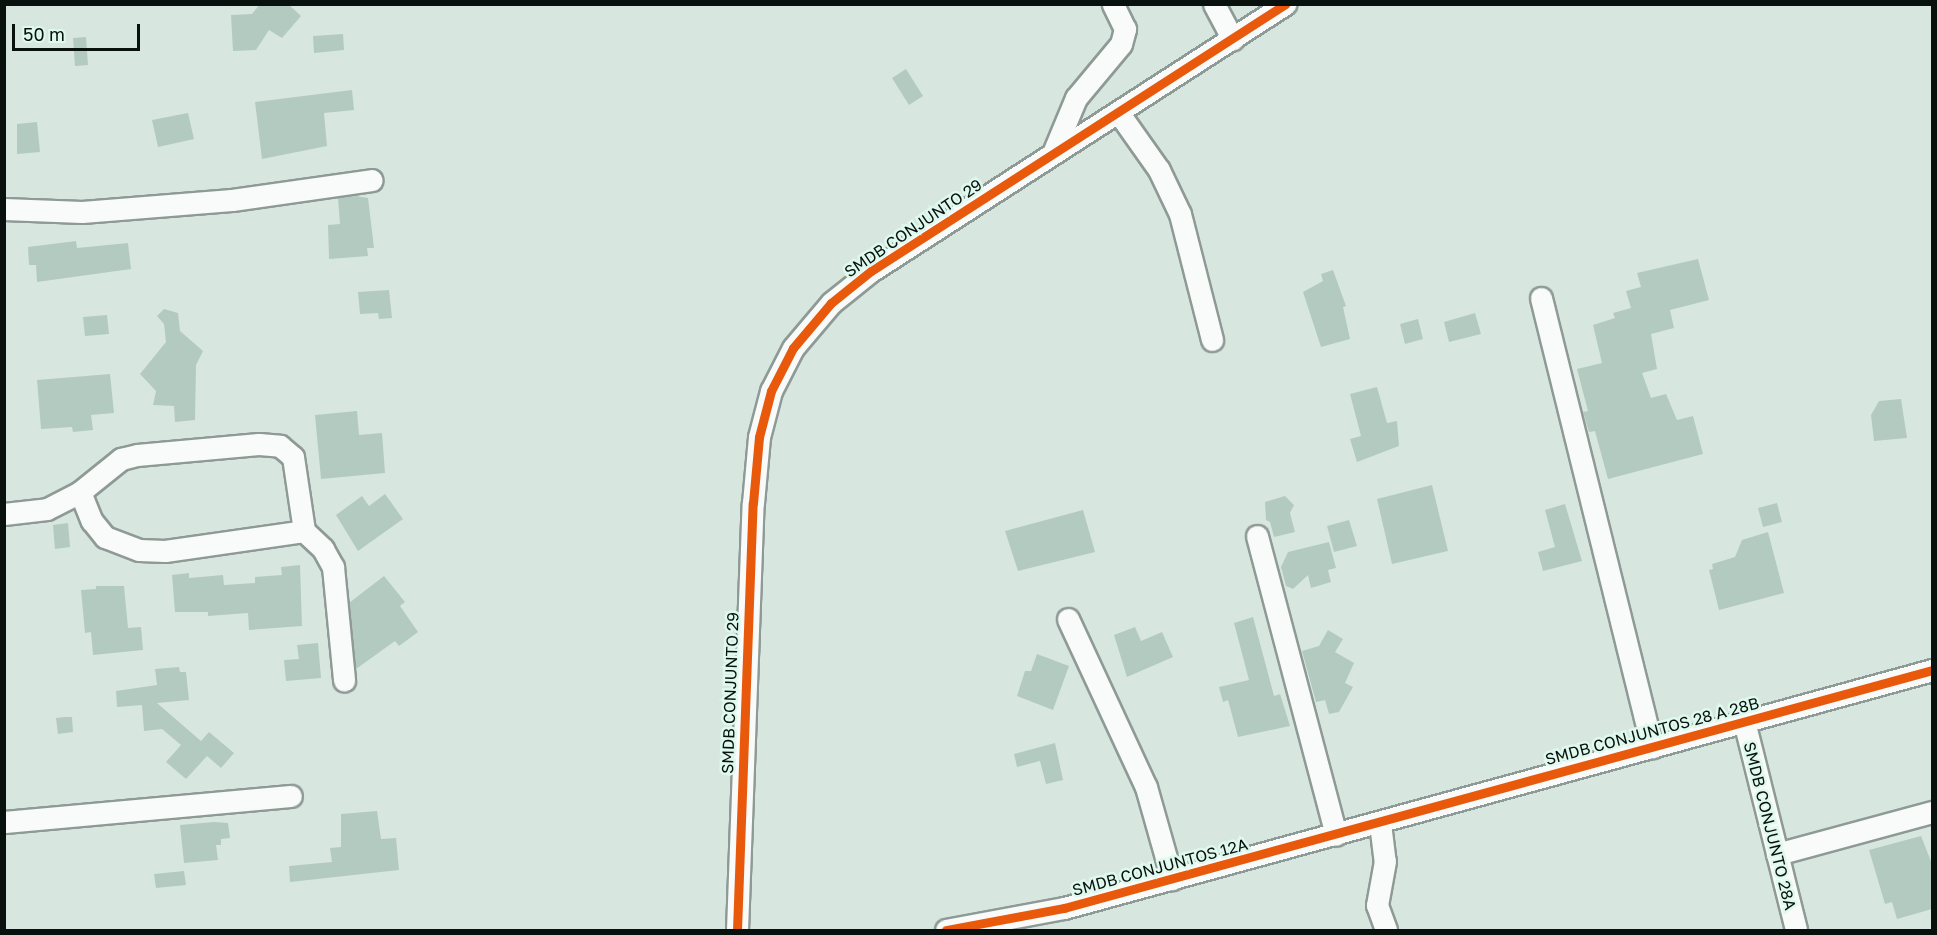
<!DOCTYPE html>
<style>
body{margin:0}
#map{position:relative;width:1937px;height:935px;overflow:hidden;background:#d8e6e0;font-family:"Golos Text",sans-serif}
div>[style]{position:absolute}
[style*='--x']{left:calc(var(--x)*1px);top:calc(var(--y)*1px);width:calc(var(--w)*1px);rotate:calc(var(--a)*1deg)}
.building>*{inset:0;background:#b3cac1}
.roads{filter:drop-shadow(2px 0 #8e9a95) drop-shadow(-2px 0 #8e9a95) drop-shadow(0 2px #8e9a95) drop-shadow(0 -2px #8e9a95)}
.minor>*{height:21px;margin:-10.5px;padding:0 10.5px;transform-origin:10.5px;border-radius:10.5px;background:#f9fbfa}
.cycleway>*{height:9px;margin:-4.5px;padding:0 4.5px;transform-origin:4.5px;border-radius:4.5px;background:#e8590c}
span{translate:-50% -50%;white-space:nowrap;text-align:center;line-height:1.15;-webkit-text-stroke:5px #dff9ee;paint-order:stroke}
.street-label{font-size:16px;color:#08110d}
.frame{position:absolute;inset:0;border:6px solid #08110d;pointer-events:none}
.scale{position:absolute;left:12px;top:24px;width:128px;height:27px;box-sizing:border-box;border:3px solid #08110d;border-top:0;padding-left:8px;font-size:18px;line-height:21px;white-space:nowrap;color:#08110d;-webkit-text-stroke:4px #dff9ee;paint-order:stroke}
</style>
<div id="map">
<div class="building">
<i style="clip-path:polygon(260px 4px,288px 4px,301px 16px,282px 38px,269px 30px,256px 50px,233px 51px,231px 15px,252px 14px)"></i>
<i style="clip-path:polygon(343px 34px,344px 50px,314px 53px,313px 36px)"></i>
<i style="clip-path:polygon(86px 37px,88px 65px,75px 66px,73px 38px)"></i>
<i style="clip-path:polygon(906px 69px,923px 96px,909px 105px,892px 78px)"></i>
<i style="clip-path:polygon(352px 90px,354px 110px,324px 113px,327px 146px,262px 159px,255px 102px)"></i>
<i style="clip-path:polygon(188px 113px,194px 139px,158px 147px,152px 120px)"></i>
<i style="clip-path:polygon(37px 122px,40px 152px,17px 154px,17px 124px)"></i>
<i style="clip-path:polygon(356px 196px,368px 198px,374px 248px,367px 248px,368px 256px,329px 259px,328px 225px,340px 224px,338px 198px)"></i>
<i style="clip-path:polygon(76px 241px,77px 248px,128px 243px,131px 269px,37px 282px,36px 265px,29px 265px,28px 247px)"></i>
<i style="clip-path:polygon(1698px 259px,1709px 300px,1670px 310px,1674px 328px,1651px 334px,1657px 369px,1642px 373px,1651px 398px,1666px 394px,1677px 420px,1693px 416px,1703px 454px,1608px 479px,1595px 431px,1589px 432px,1583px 412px,1588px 411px,1577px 369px,1602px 363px,1593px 325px,1615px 318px,1613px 313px,1631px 308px,1626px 291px,1641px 287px,1637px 273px)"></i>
<i style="clip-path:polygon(1333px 270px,1346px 306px,1343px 307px,1350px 339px,1321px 347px,1303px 292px,1323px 281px,1321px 274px)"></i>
<i style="clip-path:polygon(389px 290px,392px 318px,379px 319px,378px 313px,360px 314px,358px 292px)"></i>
<i style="clip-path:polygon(164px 309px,178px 313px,180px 331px,203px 351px,196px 365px,195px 420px,175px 422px,174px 406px,153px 405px,156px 391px,140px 374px,166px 342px,164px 324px,157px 316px)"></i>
<i style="clip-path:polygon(1475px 313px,1481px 334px,1449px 342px,1444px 322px)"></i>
<i style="clip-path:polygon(107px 315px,109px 334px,85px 336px,83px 317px)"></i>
<i style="clip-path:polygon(1418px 319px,1423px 339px,1405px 344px,1400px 324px)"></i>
<i style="clip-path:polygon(110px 374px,114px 413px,91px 415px,93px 430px,73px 432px,72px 427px,41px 429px,37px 380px)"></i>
<i style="clip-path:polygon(1377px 387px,1387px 423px,1397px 421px,1399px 446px,1357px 462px,1350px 439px,1361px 436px,1350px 394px)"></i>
<i style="clip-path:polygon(1901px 399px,1907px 438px,1874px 441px,1871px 415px,1879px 401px)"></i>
<i style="clip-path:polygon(357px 411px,359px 435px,382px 433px,385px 473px,321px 479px,315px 415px)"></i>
<i style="clip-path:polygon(1432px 485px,1448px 551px,1392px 564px,1377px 499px)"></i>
<i style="clip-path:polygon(385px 494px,403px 519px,358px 551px,336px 515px,362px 496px,369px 506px)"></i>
<i style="clip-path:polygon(1285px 496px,1294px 505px,1290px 513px,1295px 532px,1274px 537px,1270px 522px,1266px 520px,1265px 502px)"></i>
<i style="clip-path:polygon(1777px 503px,1782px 522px,1763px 527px,1758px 508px)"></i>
<i style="clip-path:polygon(1565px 504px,1582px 561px,1543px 571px,1538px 552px,1555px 547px,1545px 510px)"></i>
<i style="clip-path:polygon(1083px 510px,1095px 552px,1018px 571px,1005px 531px)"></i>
<i style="clip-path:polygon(1349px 520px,1357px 546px,1334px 552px,1327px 526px)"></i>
<i style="clip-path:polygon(68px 523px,70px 547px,55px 549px,53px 525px)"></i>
<i style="clip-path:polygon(1768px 532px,1784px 593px,1719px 610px,1709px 570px,1713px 569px,1712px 564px,1735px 557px,1742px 540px)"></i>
<i style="clip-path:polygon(1329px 542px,1336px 568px,1328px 570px,1331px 582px,1311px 588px,1308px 575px,1293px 589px,1286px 586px,1281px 567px,1288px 552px)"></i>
<i style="clip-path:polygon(300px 565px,302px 626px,249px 630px,248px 613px,208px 616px,208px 612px,175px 612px,172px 575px,189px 573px,189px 578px,223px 575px,224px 585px,255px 583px,255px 577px,282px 575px,281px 567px)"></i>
<i style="clip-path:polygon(384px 576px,405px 602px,400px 606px,418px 632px,399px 646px,395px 641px,356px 669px,349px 603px)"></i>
<i style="clip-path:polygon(96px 586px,124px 586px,128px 628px,141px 627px,143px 650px,93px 655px,91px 632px,85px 633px,81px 590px,96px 589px)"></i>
<i style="clip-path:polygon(1253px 617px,1274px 696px,1280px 694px,1290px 726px,1238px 737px,1228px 700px,1223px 702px,1219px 687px,1249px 680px,1234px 623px)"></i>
<i style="clip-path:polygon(1135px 627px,1141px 641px,1162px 632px,1173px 657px,1127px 677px,1114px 635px)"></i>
<i style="clip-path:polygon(1328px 630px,1343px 639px,1335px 652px,1354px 663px,1345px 683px,1353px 687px,1339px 712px,1329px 714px,1325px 700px,1316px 702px,1302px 651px,1319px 646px)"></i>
<i style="clip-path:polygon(318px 643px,321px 678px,286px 681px,284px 660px,299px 659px,297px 645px)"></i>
<i style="clip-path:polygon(1037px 654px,1069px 666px,1053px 710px,1017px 696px,1025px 671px,1031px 671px)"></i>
<i style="clip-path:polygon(179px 667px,180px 672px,186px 672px,189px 700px,157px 703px,201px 741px,209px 732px,234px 753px,221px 768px,207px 756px,186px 779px,166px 762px,181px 745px,162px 729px,144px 731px,142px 705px,117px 707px,116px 691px,157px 685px,155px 669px)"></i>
<i style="clip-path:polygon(65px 717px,72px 717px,73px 732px,58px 734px,56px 718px)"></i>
<i style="clip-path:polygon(1055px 743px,1063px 780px,1046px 784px,1040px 761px,1017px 767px,1014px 754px)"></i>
<i style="clip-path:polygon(377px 811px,381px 839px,396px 838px,399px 870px,290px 882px,289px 866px,332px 862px,330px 848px,341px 847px,341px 814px)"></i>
<i style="clip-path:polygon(214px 822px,228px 823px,230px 838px,221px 839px,221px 845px,216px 845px,218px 860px,184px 863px,180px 825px)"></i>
<i style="clip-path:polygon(1921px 836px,1932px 864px,1932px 909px,1897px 919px,1892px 902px,1885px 904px,1869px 850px)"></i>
<i style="clip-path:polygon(184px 871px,186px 885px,156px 888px,154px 874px)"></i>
</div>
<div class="roads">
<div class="minor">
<i style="--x:1214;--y:4;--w:40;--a:62"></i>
<i style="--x:1118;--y:112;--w:71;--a:54.7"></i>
<i style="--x:1159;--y:170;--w:49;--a:64.5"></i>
<i style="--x:1180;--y:214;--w:130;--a:75.7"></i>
<i style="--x:1053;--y:153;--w:60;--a:-67.3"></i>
<i style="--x:1076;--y:98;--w:70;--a:-50.2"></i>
<i style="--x:1121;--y:44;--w:16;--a:-75"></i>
<i style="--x:1125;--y:29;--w:28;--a:-116"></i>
<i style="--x:4;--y:209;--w:78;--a:2.2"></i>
<i style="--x:82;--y:212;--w:150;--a:-4.6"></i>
<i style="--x:232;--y:200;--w:141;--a:-8.1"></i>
<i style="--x:1541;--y:298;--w:463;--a:76.1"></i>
<i style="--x:80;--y:492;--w:31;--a:68"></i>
<i style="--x:92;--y:521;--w:21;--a:51"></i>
<i style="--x:105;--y:537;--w:36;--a:21"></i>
<i style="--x:139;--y:550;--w:26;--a:2"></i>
<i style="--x:165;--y:551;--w:140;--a:-8.2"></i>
<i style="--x:4;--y:514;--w:43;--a:-6.6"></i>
<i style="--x:47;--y:509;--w:37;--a:-27"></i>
<i style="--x:80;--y:492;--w:53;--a:-38.8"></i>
<i style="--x:121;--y:459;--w:16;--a:-14"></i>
<i style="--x:137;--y:455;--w:122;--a:-5.2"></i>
<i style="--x:259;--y:444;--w:21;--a:5"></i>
<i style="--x:280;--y:446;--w:17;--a:40"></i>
<i style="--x:293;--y:457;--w:75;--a:81.5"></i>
<i style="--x:304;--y:531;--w:26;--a:43"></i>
<i style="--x:323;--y:549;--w:21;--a:61"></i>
<i style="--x:333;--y:567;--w:114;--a:84.4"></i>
<i style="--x:1257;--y:536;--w:309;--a:75.2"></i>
<i style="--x:1068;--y:619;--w:185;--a:65.1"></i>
<i style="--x:1146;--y:787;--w:96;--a:74.2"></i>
<i style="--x:1744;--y:721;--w:215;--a:76"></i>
<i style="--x:4;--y:822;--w:288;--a:-5.2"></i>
<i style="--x:1380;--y:823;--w:38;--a:83"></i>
<i style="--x:1385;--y:861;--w:45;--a:100.3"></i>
<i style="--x:1377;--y:905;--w:27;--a:70"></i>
<i style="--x:1777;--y:854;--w:161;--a:-15.2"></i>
<i style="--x:737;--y:930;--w:427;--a:-87.9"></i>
<i style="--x:753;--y:503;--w:66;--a:-84.8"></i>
<i style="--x:759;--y:437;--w:48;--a:-75.4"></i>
<i style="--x:771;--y:391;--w:48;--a:-62.9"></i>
<i style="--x:793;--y:348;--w:59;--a:-49.8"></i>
<i style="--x:831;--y:303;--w:51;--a:-38.7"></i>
<i style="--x:871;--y:271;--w:493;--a:-32.8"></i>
<i style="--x:946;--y:930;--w:120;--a:-10.6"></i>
<i style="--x:1064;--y:908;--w:900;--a:-15.33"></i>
</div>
</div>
<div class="cycleway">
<i style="--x:737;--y:930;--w:427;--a:-87.9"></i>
<i style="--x:753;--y:503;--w:66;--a:-84.8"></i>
<i style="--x:759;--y:437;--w:48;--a:-75.4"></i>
<i style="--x:771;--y:391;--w:48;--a:-62.9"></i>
<i style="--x:793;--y:348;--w:59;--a:-49.8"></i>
<i style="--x:831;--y:303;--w:51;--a:-38.7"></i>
<i style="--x:871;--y:271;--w:493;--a:-32.8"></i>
<i style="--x:946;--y:930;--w:120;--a:-10.6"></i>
<i style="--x:1064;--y:908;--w:900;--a:-15.33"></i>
</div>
<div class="street-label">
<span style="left:913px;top:228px;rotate:-34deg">SMDB CONJUNTO 29</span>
<span style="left:730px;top:693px;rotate:-88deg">SMDB CONJUNTO 29</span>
<span style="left:1652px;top:731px;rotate:-15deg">SMDB CONJUNTOS 28 A 28B</span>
<span style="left:1770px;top:826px;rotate:76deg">SMDB CONJUNTO 28A</span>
<span style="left:1160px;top:867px;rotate:-15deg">SMDB CONJUNTOS 12A</span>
</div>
<div class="frame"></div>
<div class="scale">50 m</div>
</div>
